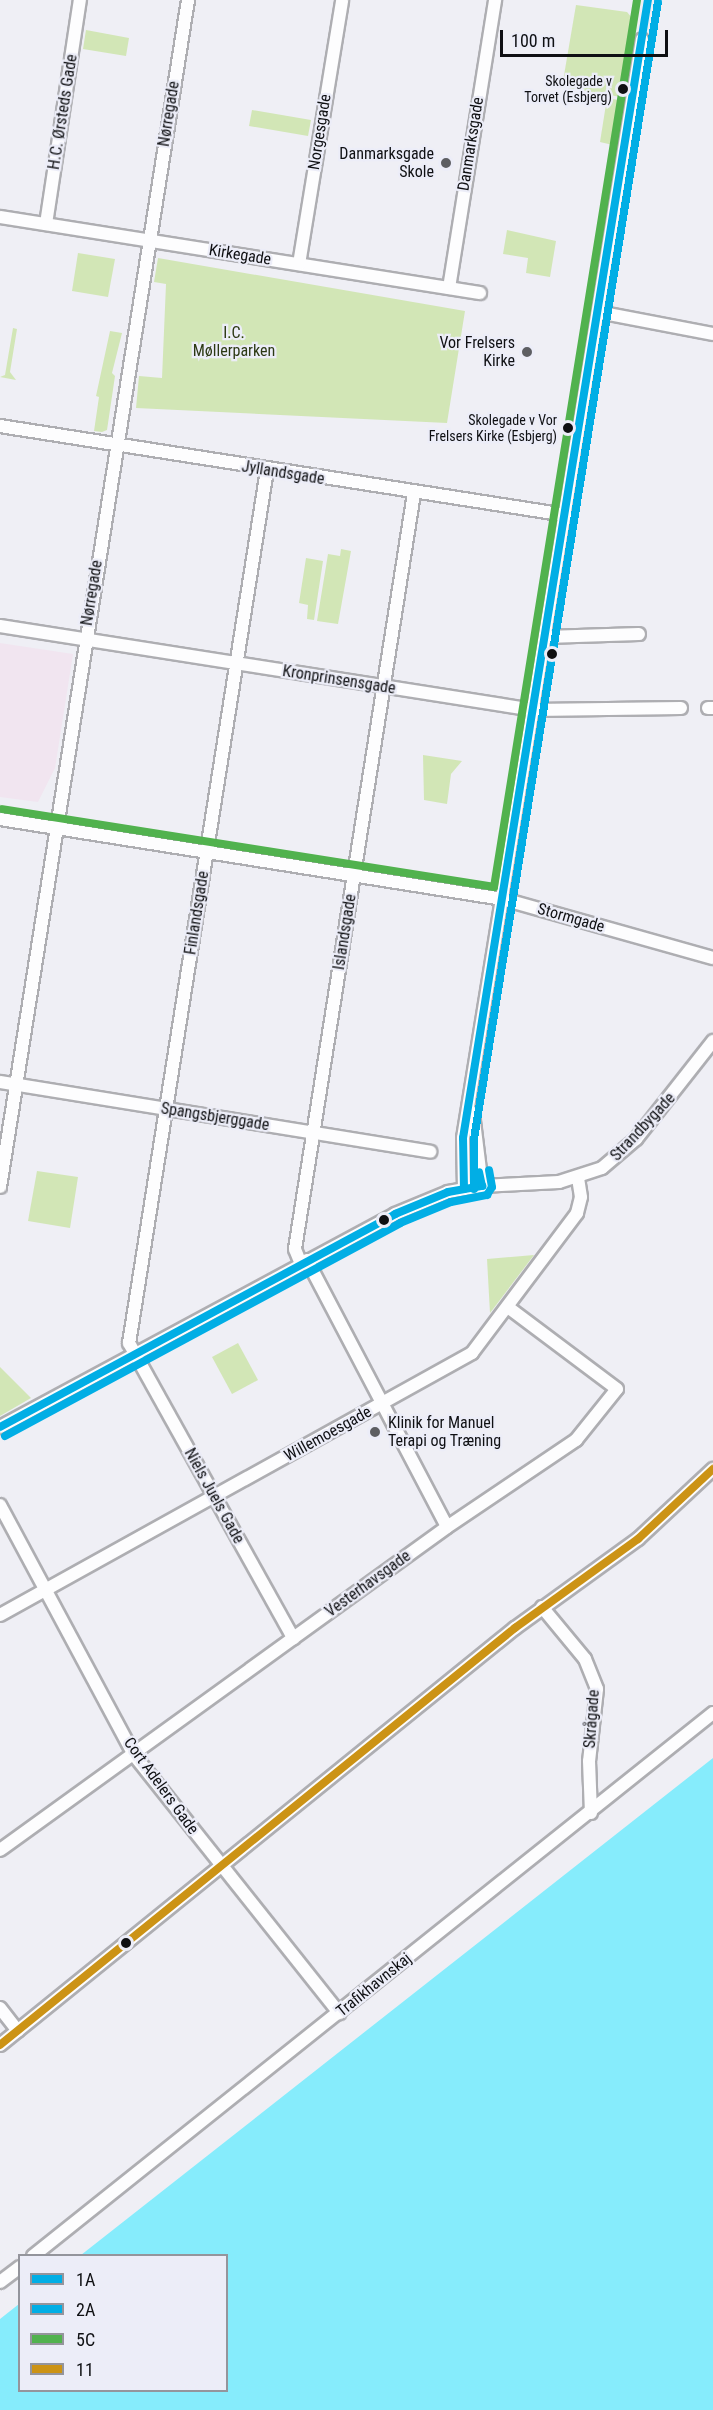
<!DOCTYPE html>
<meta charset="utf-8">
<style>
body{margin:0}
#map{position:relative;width:713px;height:2410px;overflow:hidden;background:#efeff5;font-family:"Roboto Condensed",sans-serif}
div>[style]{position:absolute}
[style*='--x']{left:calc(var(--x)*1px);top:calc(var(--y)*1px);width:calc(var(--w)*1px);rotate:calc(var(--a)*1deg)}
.education>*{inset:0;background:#f1e5f0}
.green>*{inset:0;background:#d2e6b6}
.water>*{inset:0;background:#86ecfc}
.roads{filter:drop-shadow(2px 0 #aeaeb2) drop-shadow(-2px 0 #aeaeb2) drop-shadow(0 2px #aeaeb2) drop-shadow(0 -2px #aeaeb2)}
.minor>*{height:12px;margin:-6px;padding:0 6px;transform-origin:6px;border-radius:6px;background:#fdfdfe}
.bus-1>*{height:8px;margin:-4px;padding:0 4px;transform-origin:4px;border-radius:4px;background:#01aee5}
.bus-2>*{height:8px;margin:-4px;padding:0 4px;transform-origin:4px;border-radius:4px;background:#01aee5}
.bus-3>*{height:8px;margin:-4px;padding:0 4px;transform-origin:4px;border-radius:4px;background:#51b24e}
.bus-4>*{height:8px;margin:-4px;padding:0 4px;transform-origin:4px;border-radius:4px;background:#cc9315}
.dots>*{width:16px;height:16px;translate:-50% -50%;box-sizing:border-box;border:3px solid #ecedf8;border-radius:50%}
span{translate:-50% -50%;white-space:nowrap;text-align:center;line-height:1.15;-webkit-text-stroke:4.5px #ecedf8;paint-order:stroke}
.bus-label{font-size:14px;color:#0f1013}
.right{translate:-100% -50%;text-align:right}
.street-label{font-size:16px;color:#0f1013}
.poi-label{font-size:16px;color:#0f1013}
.left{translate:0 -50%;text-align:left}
.park-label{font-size:16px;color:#2c3913}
.legend{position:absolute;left:18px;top:2254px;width:210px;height:138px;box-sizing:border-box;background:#ecedf8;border:2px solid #94959c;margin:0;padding:8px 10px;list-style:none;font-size:18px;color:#0f1013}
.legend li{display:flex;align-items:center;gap:12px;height:30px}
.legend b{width:30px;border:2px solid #94959c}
.scale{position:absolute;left:500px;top:30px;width:168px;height:27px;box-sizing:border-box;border:3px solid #0f1013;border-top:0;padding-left:8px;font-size:18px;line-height:21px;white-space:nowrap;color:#0f1013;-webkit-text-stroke:4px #ecedf8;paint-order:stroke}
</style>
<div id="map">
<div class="education">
<i style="clip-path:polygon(0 643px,73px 654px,55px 768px,38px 802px,0 797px)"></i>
</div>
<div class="green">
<i style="clip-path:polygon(576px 5px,627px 12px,633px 19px,621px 97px,562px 87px)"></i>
<i style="clip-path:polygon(86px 30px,129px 38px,126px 56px,83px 49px)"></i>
<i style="clip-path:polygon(607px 98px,624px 101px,617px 146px,600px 142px)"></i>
<i style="clip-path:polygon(252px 110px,311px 120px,308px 136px,249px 126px)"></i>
<i style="clip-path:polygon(507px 230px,556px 241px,550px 277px,526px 273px,528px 258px,503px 254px)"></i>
<i style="clip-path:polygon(78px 253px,115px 259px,108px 297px,72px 291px)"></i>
<i style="clip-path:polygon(158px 258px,465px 311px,447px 423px,136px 408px,139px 376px,162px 378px,166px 284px,154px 282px)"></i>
<i style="clip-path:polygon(13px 328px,17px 329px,10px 372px,16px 380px,0 377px,5px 375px)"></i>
<i style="clip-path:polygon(110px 331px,122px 333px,112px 373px,115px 376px,107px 430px,102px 432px,94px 431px,99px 397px,96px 396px)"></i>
<i style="clip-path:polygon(341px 549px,351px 551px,338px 624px,317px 621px,328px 554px,340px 556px)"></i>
<i style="clip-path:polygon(306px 558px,323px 561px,314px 620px,307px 619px,308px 605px,299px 603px)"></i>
<i style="clip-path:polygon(423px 755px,462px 761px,451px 774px,447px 804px,424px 800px)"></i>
<i style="clip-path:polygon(37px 1171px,78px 1177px,70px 1228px,28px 1221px)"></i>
<i style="clip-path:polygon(534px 1255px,490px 1313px,487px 1259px)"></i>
<i style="clip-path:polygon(238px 1343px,258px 1380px,232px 1394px,212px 1357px)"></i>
<i style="clip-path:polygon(0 1367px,31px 1398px,0 1416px)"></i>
</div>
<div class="water">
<i style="clip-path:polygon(713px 1758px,713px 2410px,0 2410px,0 2319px,19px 2304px,20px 2390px,226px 2390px,226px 2256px,81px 2255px)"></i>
</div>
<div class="roads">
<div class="minor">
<i style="--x:0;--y:217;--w:486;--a:9"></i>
<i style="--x:46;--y:224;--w:227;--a:-81.4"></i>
<i style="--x:299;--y:264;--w:267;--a:-80.7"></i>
<i style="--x:449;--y:288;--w:292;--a:-80.9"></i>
<i style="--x:598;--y:312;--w:117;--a:10.8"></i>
<i style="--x:0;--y:426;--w:573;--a:8.94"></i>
<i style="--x:267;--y:470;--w:884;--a:98.98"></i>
<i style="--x:129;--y:1343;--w:338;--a:60.9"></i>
<i style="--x:0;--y:626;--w:541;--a:8.94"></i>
<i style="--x:534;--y:710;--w:147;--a:-0.8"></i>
<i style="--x:546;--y:637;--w:93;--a:-1.8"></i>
<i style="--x:708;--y:708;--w:5;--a:0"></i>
<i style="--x:0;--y:819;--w:509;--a:9.04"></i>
<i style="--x:503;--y:899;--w:218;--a:15.7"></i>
<i style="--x:0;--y:1082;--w:436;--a:9.2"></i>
<i style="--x:473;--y:1113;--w:74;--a:83"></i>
<i style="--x:0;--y:1187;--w:1202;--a:-81"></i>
<i style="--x:464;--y:1189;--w:51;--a:-91.1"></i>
<i style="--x:463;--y:1138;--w:1113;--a:-80.75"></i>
<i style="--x:307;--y:1260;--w:301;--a:62.3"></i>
<i style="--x:301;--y:1264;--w:16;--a:-112"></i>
<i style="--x:295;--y:1249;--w:765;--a:-81.05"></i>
<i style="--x:0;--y:1427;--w:449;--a:-28.3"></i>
<i style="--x:395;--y:1214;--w:57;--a:-22.5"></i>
<i style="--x:448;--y:1192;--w:35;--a:-10"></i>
<i style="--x:482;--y:1186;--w:77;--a:-3"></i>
<i style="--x:559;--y:1182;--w:45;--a:-18"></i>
<i style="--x:602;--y:1168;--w:45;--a:-40.5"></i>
<i style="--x:636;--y:1139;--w:125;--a:-51.8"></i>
<i style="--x:0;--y:1505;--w:284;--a:61.8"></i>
<i style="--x:134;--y:1755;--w:330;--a:51.5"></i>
<i style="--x:542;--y:1607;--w:67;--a:50.4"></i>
<i style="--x:585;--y:1659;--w:32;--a:68"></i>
<i style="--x:597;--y:1689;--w:72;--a:96.3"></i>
<i style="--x:589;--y:1761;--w:52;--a:87.8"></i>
<i style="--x:0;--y:1615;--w:540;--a:-29.03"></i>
<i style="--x:472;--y:1353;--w:175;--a:-53.1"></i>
<i style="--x:577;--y:1213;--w:16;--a:-76"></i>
<i style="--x:581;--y:1197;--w:18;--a:-99"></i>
<i style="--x:0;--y:1850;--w:551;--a:-35.85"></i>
<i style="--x:447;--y:1527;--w:156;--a:-34"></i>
<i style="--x:576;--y:1440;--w:65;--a:-51.2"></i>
<i style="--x:617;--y:1389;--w:135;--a:-143.1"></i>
<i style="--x:0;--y:2008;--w:29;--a:52"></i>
<i style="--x:0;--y:2045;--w:663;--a:-39"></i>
<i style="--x:515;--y:1628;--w:152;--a:-35.9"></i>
<i style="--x:638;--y:1539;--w:103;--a:-43"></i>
<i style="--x:33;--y:2256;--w:870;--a:-38.61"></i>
<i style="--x:0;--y:2282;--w:25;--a:-37"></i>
</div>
</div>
<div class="bus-1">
<i style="--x:464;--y:1189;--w:51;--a:-91.1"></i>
<i style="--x:463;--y:1138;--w:1153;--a:-80.77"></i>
<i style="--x:0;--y:1427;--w:449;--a:-28.3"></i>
<i style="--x:395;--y:1214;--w:57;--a:-22.5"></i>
<i style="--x:448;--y:1192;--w:35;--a:-10"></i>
<i style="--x:482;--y:1186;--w:14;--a:-102"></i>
</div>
<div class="bus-2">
<i style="--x:474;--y:1189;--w:50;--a:-90"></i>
<i style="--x:474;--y:1139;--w:1152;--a:-80.81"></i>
<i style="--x:5;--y:1436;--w:449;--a:-28.3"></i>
<i style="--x:400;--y:1223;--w:55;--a:-22.4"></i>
<i style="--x:451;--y:1202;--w:37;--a:-11"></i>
<i style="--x:487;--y:1195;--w:9;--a:-58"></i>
<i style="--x:492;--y:1187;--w:17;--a:-100"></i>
</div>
<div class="bus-3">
<i style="--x:2;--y:809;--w:498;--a:9"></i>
<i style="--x:494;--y:887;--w:898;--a:-80.84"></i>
</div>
<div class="bus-4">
<i style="--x:0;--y:2045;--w:663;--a:-39"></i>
<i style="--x:515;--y:1628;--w:152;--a:-35.9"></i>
<i style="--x:638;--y:1539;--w:103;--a:-43"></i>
</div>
<div class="dots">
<i style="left:623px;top:89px;background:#0f1013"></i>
<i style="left:446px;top:163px;background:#5d5e62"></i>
<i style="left:527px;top:352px;background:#5d5e62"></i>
<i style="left:568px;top:428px;background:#0f1013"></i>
<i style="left:552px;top:654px;background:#0f1013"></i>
<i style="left:384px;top:1220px;background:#0f1013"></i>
<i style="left:375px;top:1432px;background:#5d5e62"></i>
<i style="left:126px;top:1943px;background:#0f1013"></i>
</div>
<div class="bus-label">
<span class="right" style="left:612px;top:89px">Skolegade v<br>Torvet (Esbjerg)</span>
<span class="right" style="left:557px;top:428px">Skolegade v Vor<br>Frelsers Kirke (Esbjerg)</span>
</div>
<div class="street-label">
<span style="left:63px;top:112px;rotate:-81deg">H.C. Ørsteds Gade</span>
<span style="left:169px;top:114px;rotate:-81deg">Nørregade</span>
<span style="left:320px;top:132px;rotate:-81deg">Norgesgade</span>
<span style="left:471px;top:144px;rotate:-81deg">Danmarksgade</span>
<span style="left:240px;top:255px;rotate:9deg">Kirkegade</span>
<span style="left:283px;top:473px;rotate:9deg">Jyllandsgade</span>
<span style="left:92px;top:593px;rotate:-81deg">Nørregade</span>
<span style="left:339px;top:680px;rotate:9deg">Kronprinsensgade</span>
<span style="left:197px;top:913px;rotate:-81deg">Finlandsgade</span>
<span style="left:571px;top:918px;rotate:16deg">Stormgade</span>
<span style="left:345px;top:932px;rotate:-81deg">Islandsgade</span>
<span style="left:215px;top:1117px;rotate:9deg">Spangsbjerggade</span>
<span style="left:643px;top:1127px;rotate:-47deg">Strandbygade</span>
<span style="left:328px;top:1434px;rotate:-29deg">Willemoesgade</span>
<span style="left:214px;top:1496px;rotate:61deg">Niels Juels Gade</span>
<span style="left:368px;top:1584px;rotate:-36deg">Vesterhavsgade</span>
<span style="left:592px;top:1719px;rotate:-86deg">Skrågade</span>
<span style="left:161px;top:1786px;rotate:54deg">Cort Adelers Gade</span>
<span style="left:374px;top:1985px;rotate:-39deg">Trafikhavnskaj</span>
</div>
<div class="poi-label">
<span class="right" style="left:434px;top:163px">Danmarksgade<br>Skole</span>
<span class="right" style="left:515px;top:352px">Vor Frelsers<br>Kirke</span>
<span class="left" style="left:388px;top:1432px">Klinik for Manuel<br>Terapi og Træning</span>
</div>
<div class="park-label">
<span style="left:234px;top:342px">I.C.<br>Møllerparken</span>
</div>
<ul class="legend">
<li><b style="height:8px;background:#01aee5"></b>1A</li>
<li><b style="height:8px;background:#01aee5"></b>2A</li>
<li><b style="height:8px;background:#51b24e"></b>5C</li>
<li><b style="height:8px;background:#cc9315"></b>11</li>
</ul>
<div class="scale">100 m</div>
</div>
